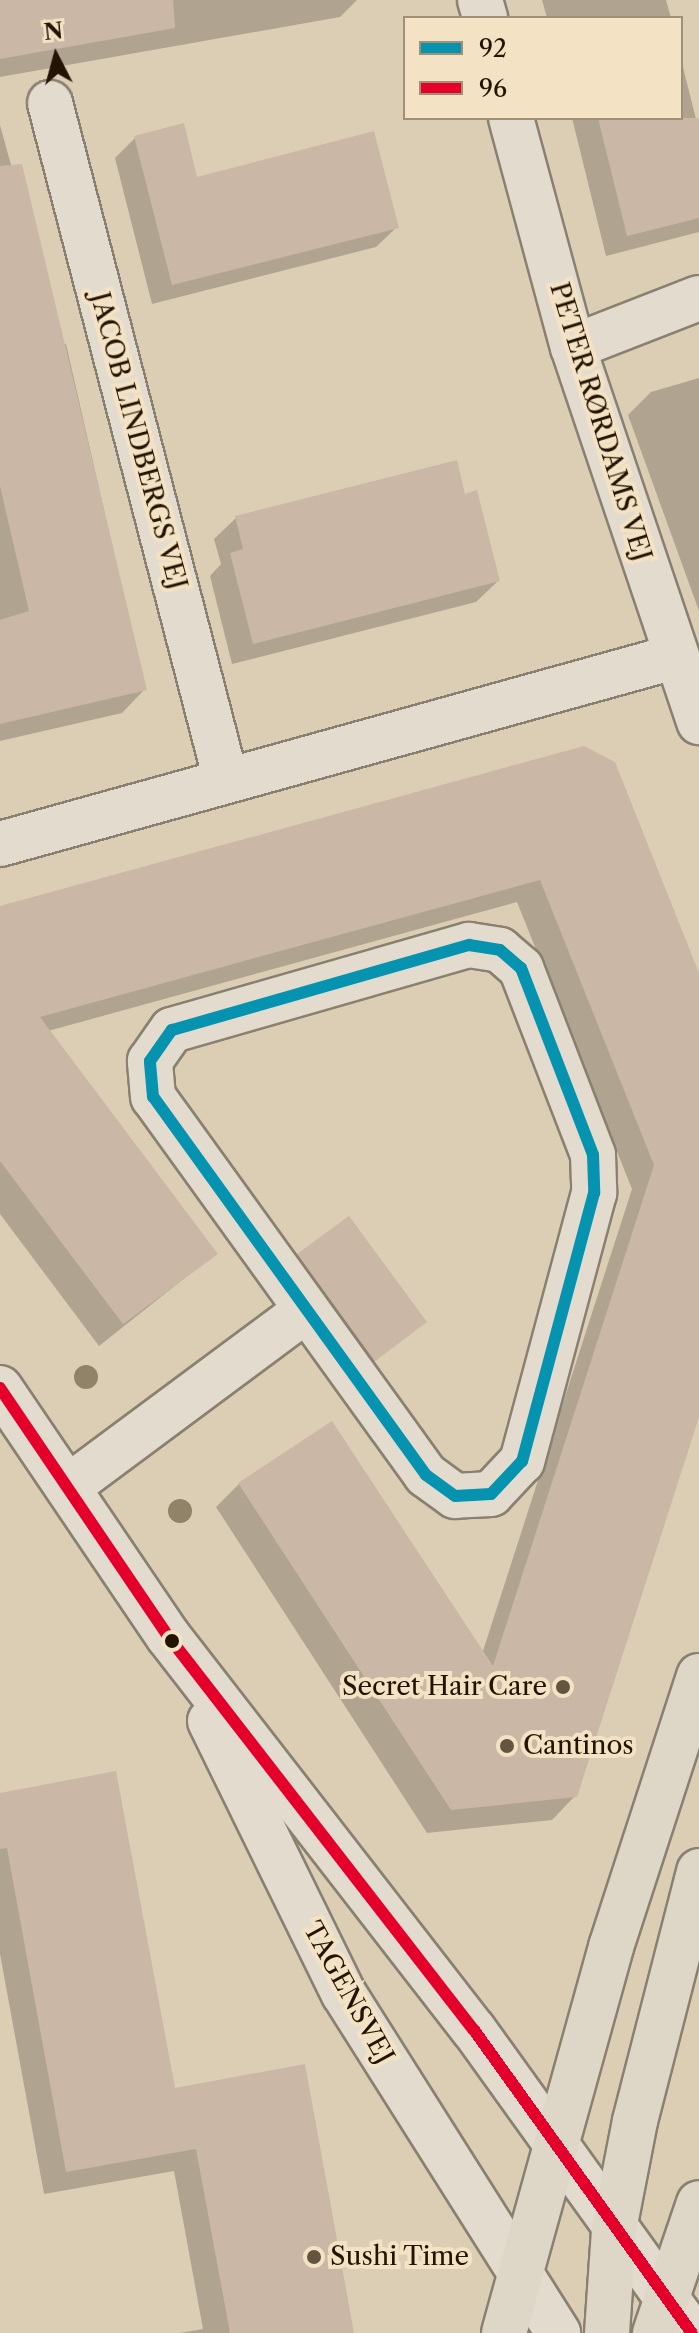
<!DOCTYPE html>
<meta charset="utf-8">
<style>
body{margin:0}
#map{position:relative;width:699px;height:2333px;overflow:hidden;background:#dcceb5;font-family:"Libre Caslon Text",serif}
div>[style]{position:absolute}
[style*='--x']{left:calc(var(--x)*1px);top:calc(var(--y)*1px);width:calc(var(--w)*1px);rotate:calc(var(--a)*1deg)}
.shadow>*{inset:0;background:#0003}
.building>*{inset:0;background:#cab7a5}
.roads{filter:drop-shadow(2px 0 #8a8070) drop-shadow(-2px 0 #8a8070) drop-shadow(0 2px #8a8070) drop-shadow(0 -2px #8a8070)}
.minor>*{height:44px;margin:-22px;padding:0 22px;transform-origin:22px;border-radius:22px;background:#e3dcce}
.major>*{height:44px;margin:-22px;padding:0 22px;transform-origin:22px;border-radius:22px;background:#ded6c7}
.bus-1>*{height:12px;margin:-6px;padding:0 6px;transform-origin:6px;border-radius:6px;background:#0593af}
.bus-2>*{height:12px;margin:-6px;padding:0 6px;transform-origin:6px;border-radius:6px;background:#e4002b}
.trees>*{width:24px;height:24px;margin:-12px;border-radius:50%;background:#908367}
.dots>*{width:22px;height:22px;translate:-50% -50%;box-sizing:border-box;border:4px solid #f3e2c4;border-radius:50%}
span{translate:-50% -50%;white-space:nowrap;text-align:center;line-height:1.15;-webkit-text-stroke:8px #f3e2c4;paint-order:stroke}
.street-label{font-size:26px;color:#231401}
.poi-label{font-size:26px;color:#231401}
.right{translate:-100% -50%;text-align:right}
.left{translate:0 -50%;text-align:left}
.legend{position:absolute;left:403px;top:16px;width:280px;height:104px;box-sizing:border-box;background:#f3e2c4;border:2px solid #a09076;margin:0;padding:10px 14px;list-style:none;font-size:24px;color:#231401}
.legend li{display:flex;align-items:center;gap:16px;height:40px}
.legend b{width:40px;border:2px solid #a09076}
.north{position:absolute;left:16px;top:16px;width:80px;height:80px;-webkit-text-stroke:6px #f3e2c4;paint-order:stroke;rotate:354deg;font-size:22px;font-weight:700;line-height:32px;text-align:center;color:#231401}
.north::after{content:'';display:block;margin:auto;width:28px;height:36px;background:#231401;clip-path:polygon(50% 0,100% 100%,50% 72%,0 100%)}
</style>
<div id="map">
<div class="shadow">
<i style="clip-path:polygon(0 0,357px 0,340px 17px,0 77px)"></i>
<i style="clip-path:polygon(542px 0,666px 0,671px 18px,547px 18px)"></i>
<i style="clip-path:polygon(681px 59px,699px 131px,699px 232px,606px 256px,572px 118px,681px 118px)"></i>
<i style="clip-path:polygon(0 125px,61px 346px,66px 344px,145px 689px,122px 713px,0 741px)"></i>
<i style="clip-path:polygon(135px 138px,196px 179px,397px 227px,376px 247px,152px 304px,115px 158px)"></i>
<i style="clip-path:polygon(699px 378px,699px 611px,628px 415px,651px 392px)"></i>
<i style="clip-path:polygon(464px 496px,498px 581px,476px 602px,232px 664px,210px 576px,221px 564px,214px 539px,236px 518px)"></i>
<i style="clip-path:polygon(584px 749px,699px 978px,699px 1410px,575px 1796px,552px 1820px,427px 1833px,216px 1507px,239px 1484px,332px 1424px,482px 1654px,632px 1189px,517px 902px,48px 1031px,215px 1254px,99px 1346px,0 1214px,0 908px)"></i>
<i style="clip-path:polygon(298px 1255px,425px 1322px,364px 1369px,289px 1265px)"></i>
<i style="clip-path:polygon(0 1795px,173px 2090px,352px 2333px,180px 2333px,203px 2329px,174px 2171px,44px 2194px,0 1954px)"></i>
</div>
<div class="building">
<i style="clip-path:polygon(0 0,173px 0,175px 28px,0 59px)"></i>
<i style="clip-path:polygon(598px 118px,699px 118px,699px 218px,627px 236px)"></i>
<i style="clip-path:polygon(184px 123px,197px 177px,374px 131px,399px 228px,172px 285px,134px 136px)"></i>
<i style="clip-path:polygon(22px 164px,147px 690px,0 724px,0 620px,29px 611px,0 486px,0 166px)"></i>
<i style="clip-path:polygon(457px 460px,465px 494px,477px 490px,500px 581px,253px 644px,230px 553px,243px 549px,235px 516px)"></i>
<i style="clip-path:polygon(584px 746px,615px 762px,699px 973px,699px 1417px,577px 1797px,451px 1810px,238px 1483px,332px 1421px,493px 1666px,654px 1165px,540px 880px,40px 1017px,218px 1254px,123px 1324px,0 1161px,0 906px)"></i>
<i style="clip-path:polygon(349px 1216px,427px 1322px,375px 1361px,297px 1254px)"></i>
<i style="clip-path:polygon(116px 1771px,175px 2088px,305px 2064px,354px 2333px,230px 2333px,196px 2149px,66px 2172px,7px 1848px,0 1849px,0 1793px)"></i>
</div>
<div class="roads">
<div class="minor">
<i style="--x:480;--y:0;--w:19;--a:74"></i>
<i style="--x:50;--y:103;--w:700;--a:75.43"></i>
<i style="--x:511;--y:118;--w:237;--a:74.9"></i>
<i style="--x:573;--y:347;--w:396;--a:71.4"></i>
<i style="--x:573;--y:347;--w:135;--a:-21.3"></i>
<i style="--x:0;--y:844;--w:699;--a:-15.51"></i>
<i style="--x:469;--y:945;--w:31;--a:9"></i>
<i style="--x:500;--y:950;--w:28;--a:41"></i>
<i style="--x:521;--y:968;--w:200;--a:68.9"></i>
<i style="--x:593;--y:1155;--w:38;--a:88"></i>
<i style="--x:594;--y:1193;--w:278;--a:105"></i>
<i style="--x:522;--y:1461;--w:45;--a:133.2"></i>
<i style="--x:491;--y:1494;--w:36;--a:177"></i>
<i style="--x:455;--y:1496;--w:36;--a:-144"></i>
<i style="--x:426;--y:1475;--w:466;--a:-125.8"></i>
<i style="--x:153;--y:1097;--w:36;--a:-95"></i>
<i style="--x:150;--y:1061;--w:38;--a:-55"></i>
<i style="--x:172;--y:1030;--w:309;--a:-16"></i>
<i style="--x:0;--y:1388;--w:300;--a:55.9"></i>
<i style="--x:168;--y:1636;--w:499;--a:52.2"></i>
<i style="--x:474;--y:2030;--w:373;--a:54.3"></i>
<i style="--x:68;--y:1487;--w:297;--a:-36.6"></i>
<i style="--x:210;--y:1721;--w:304;--a:63.9"></i>
<i style="--x:344;--y:1994;--w:401;--a:57.7"></i>
</div>
<div class="major">
<i style="--x:504;--y:2333;--w:401;--a:-74.5"></i>
<i style="--x:611;--y:1947;--w:285;--a:-72"></i>
<i style="--x:607;--y:2333;--w:104;--a:-86.1"></i>
<i style="--x:614;--y:2229;--w:110;--a:-79"></i>
<i style="--x:635;--y:2121;--w:258;--a:-75.6"></i>
<i style="--x:655;--y:2333;--w:137;--a:-71.3"></i>
</div>
</div>
<div class="bus-1">
<i style="--x:469;--y:945;--w:31;--a:9"></i>
<i style="--x:500;--y:950;--w:28;--a:41"></i>
<i style="--x:521;--y:968;--w:200;--a:68.9"></i>
<i style="--x:593;--y:1155;--w:38;--a:88"></i>
<i style="--x:594;--y:1193;--w:278;--a:105"></i>
<i style="--x:522;--y:1461;--w:45;--a:133.2"></i>
<i style="--x:491;--y:1494;--w:36;--a:177"></i>
<i style="--x:455;--y:1496;--w:36;--a:-144"></i>
<i style="--x:426;--y:1475;--w:466;--a:-125.8"></i>
<i style="--x:153;--y:1097;--w:36;--a:-95"></i>
<i style="--x:150;--y:1061;--w:38;--a:-55"></i>
<i style="--x:172;--y:1030;--w:309;--a:-16"></i>
</div>
<div class="bus-2">
<i style="--x:0;--y:1388;--w:300;--a:55.9"></i>
<i style="--x:168;--y:1636;--w:499;--a:52.2"></i>
<i style="--x:474;--y:2030;--w:373;--a:54.3"></i>
</div>
<div class="trees">
<i style="left:86px;top:1377px"></i>
<i style="left:180px;top:1511px"></i>
</div>
<div class="dots">
<i style="left:172px;top:1641px;background:#231401"></i>
<i style="left:563px;top:1687px;background:#645540"></i>
<i style="left:507px;top:1746px;background:#645540"></i>
<i style="left:314px;top:2257px;background:#645540"></i>
</div>
<div class="street-label">
<span style="left:600px;top:422px;rotate:73deg">PETER RØRDAMS VEJ</span>
<span style="left:138px;top:441px;rotate:75deg">JACOB LINDBERGS VEJ</span>
<span style="left:348px;top:1993px;rotate:61deg">TAGENSVEJ</span>
</div>
<div class="poi-label">
<span class="right" style="left:547px;top:1687px">Secret Hair Care</span>
<span class="left" style="left:523px;top:1746px">Cantinos</span>
<span class="left" style="left:330px;top:2257px">Sushi Time</span>
</div>
<ul class="legend">
<li><b style="height:10px;background:#0593af"></b>92</li>
<li><b style="height:10px;background:#e4002b"></b>96</li>
</ul>
<div class="north">N</div>
</div>
